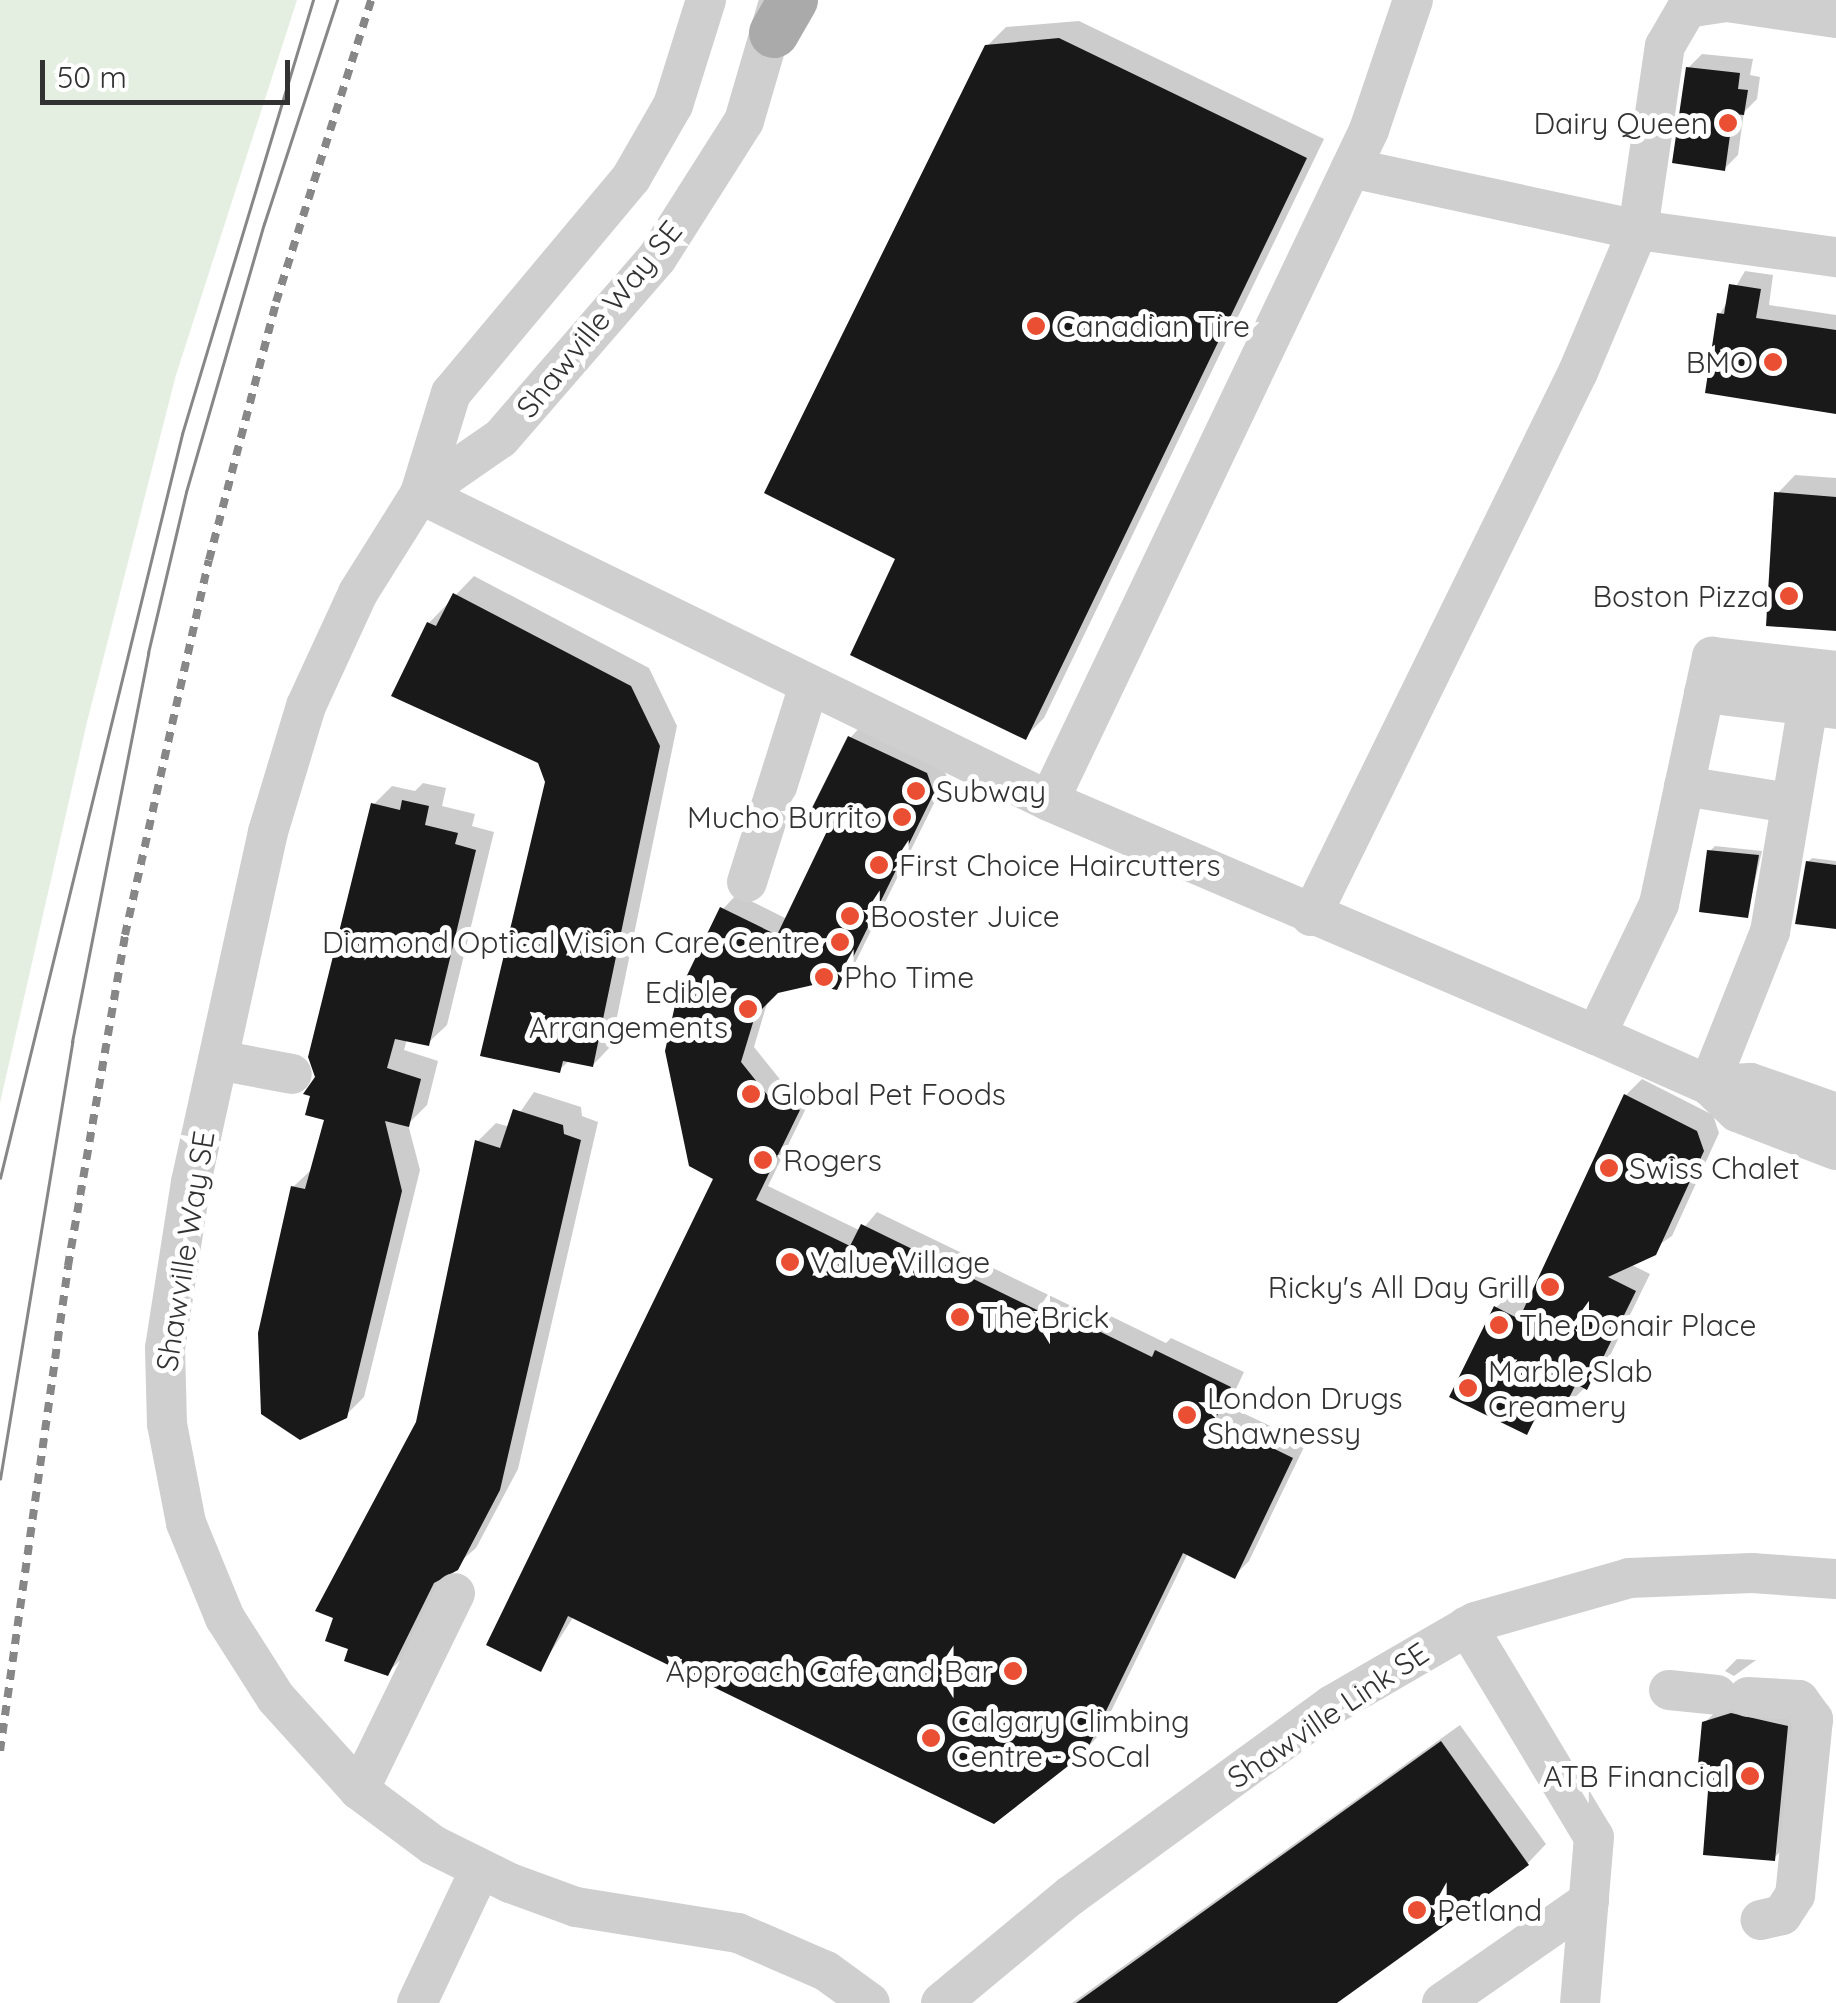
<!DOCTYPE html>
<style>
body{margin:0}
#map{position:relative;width:1836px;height:2003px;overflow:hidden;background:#fff;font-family:Quicksand,sans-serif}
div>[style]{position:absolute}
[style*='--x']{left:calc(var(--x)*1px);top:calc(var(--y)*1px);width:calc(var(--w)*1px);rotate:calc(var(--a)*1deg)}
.green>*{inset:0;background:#e5efe1}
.shadow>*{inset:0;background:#0003}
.building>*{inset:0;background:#191919}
.minor>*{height:40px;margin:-20px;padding:0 20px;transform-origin:20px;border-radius:20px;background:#cfcfcf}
.major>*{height:50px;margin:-25px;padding:0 25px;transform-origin:25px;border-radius:25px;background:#aaa}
.tram>*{height:2.5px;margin:-1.25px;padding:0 1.25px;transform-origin:1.25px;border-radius:1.25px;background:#878787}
.rail>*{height:8px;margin-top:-4px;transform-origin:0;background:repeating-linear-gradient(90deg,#878787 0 10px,transparent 0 18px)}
.dots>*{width:28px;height:28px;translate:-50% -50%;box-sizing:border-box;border:5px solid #fff;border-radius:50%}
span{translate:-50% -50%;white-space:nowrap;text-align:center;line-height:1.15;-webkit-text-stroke:10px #fff;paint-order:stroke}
.poi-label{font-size:30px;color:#323232}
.right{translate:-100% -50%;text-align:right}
.left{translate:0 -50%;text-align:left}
.street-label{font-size:30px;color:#323232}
.scale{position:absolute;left:40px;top:60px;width:250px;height:45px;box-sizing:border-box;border:5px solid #323232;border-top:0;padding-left:12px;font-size:30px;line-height:35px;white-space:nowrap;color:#323232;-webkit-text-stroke:8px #fff;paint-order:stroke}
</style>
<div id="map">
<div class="green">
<i style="clip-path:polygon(0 0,297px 0,176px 375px,87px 722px,0 1103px)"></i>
</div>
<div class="shadow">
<i style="clip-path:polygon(1079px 21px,1324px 139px,1044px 718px,1025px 737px,898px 558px,987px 46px,1006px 27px)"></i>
<i style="clip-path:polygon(1702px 54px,1753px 59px,1750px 75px,1760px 77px,1757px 99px,1744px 112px,1738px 155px,1724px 169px,1688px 68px)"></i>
<i style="clip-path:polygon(1745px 271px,1773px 275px,1769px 305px,1836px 315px,1836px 411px,1720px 314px)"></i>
<i style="clip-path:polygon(1795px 475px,1836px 478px,1836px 629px,1777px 494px)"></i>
<i style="clip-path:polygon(474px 576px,649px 668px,677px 726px,611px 1046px,593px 1065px,570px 1060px,559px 1070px,548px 782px,540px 761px,429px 623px)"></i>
<i style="clip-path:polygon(864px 723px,940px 759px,947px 777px,850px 973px,836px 988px,813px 983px,777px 991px,768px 1000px,754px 1047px,787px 1088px,812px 1096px,768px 1186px,861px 1231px,877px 1212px,1086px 1313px,1092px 1307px,1166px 1343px,1171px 1338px,1244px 1372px,1228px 1406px,1306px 1443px,1249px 1561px,1234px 1576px,1188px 1553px,1100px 1734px,1085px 1750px,574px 1616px,540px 1669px,717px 1178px,723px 909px,737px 894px,787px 919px,832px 826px,850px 738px)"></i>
<i style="clip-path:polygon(423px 783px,446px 788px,442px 806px,475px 814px,472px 826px,494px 832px,447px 1025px,428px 1043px,407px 1039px,404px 1050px,438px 1061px,427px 1105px,408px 1124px,420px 1170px,364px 1397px,345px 1416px,293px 1187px,312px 1169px,327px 1118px,318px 1078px,373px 805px,392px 786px,415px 791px)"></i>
<i style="clip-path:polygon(1715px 846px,1762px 851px,1747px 915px,1710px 851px)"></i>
<i style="clip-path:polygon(1812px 858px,1836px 861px,1836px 926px,1808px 862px)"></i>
<i style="clip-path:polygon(1642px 1079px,1713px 1115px,1719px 1133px,1672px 1236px,1630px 1264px,1650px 1274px,1603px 1370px,1561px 1411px,1548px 1404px,1526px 1432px,1496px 1308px,1512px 1291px,1531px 1300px,1626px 1095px)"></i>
<i style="clip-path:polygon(534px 1092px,581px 1107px,582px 1116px,598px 1122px,518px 1469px,476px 1548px,446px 1574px,406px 1655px,387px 1673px,419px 1423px,478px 1141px,496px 1123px,510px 1127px)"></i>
<i style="clip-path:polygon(1737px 1659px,1756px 1660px,1734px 1676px,1725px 1671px)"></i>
<i style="clip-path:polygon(1747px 1700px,1801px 1712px,1788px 1844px,1774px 1858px,1713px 1763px,1704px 1723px,1719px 1709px)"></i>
<i style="clip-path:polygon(1460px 1725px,1546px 1844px,1528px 1863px,1332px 2003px,1072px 2003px)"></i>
</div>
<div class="building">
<i style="clip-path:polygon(1059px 38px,1307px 158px,1026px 740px,850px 655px,895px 559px,764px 493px,985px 45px)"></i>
<i style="clip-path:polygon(1686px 67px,1740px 73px,1738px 89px,1748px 90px,1744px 115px,1733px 114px,1725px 171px,1672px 163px)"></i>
<i style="clip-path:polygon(1729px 284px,1761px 289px,1756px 318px,1836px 330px,1836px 414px,1705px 393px,1717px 313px,1724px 314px)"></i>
<i style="clip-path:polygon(1774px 492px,1836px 497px,1836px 631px,1766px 626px)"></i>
<i style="clip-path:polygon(453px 593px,631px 686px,660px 746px,593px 1067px,563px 1061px,560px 1073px,480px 1056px,545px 782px,538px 763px,391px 696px,427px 622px,436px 626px)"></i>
<i style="clip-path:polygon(848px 736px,927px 773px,934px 793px,837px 990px,813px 985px,778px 993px,755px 1016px,741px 1062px,773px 1102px,800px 1110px,756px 1200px,850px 1246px,861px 1224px,1072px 1327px,1076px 1320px,1152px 1357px,1155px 1350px,1231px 1387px,1215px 1420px,1293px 1458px,1235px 1579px,1183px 1553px,1086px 1752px,994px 1824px,568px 1616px,541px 1672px,486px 1645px,713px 1179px,689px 1166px,665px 1051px,677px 996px,720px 907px,777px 935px,829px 827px,808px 816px)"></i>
<i style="clip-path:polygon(402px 800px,429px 806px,425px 825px,458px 833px,455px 844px,476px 850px,429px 1046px,395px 1039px,387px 1068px,421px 1079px,409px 1127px,385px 1121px,402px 1191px,347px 1418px,300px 1440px,261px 1414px,258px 1333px,291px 1186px,305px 1189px,324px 1120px,305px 1115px,310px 1096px,303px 1094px,315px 1077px,308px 1057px,371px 803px,400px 810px)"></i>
<i style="clip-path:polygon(1707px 850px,1759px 855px,1748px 918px,1699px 912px)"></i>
<i style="clip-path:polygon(1806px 861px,1836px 865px,1836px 929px,1795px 924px)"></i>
<i style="clip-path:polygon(1624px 1094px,1697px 1131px,1704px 1151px,1656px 1255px,1608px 1277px,1636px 1291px,1587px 1390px,1576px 1384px,1561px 1414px,1542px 1404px,1527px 1435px,1449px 1397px,1494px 1306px,1519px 1319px)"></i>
<i style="clip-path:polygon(513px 1109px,563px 1125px,564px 1134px,581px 1140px,500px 1490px,458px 1570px,434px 1583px,388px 1676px,344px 1661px,348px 1649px,325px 1641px,333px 1618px,315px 1611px,416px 1422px,475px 1140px,500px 1148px)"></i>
<i style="clip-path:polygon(1731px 1713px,1788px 1726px,1775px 1861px,1703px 1855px,1710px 1765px,1698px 1764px,1702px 1722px)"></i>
<i style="clip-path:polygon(1441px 1741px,1529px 1865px,1337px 2003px,1076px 2003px)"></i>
</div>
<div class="minor">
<i style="--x:706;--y:0;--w:110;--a:107.4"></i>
<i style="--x:673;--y:105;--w:84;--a:119.9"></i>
<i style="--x:631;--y:178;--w:280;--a:129.9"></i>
<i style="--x:451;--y:393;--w:106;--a:107.1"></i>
<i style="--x:420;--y:494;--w:117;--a:122.1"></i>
<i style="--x:358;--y:593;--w:124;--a:114.7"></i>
<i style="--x:306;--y:706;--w:132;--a:106.8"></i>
<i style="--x:268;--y:832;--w:358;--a:102.4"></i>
<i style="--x:191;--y:1182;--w:168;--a:98.9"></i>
<i style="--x:165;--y:1348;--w:76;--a:88.5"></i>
<i style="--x:167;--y:1424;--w:101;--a:79.1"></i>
<i style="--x:186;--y:1523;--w:103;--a:67.7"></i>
<i style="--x:225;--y:1618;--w:95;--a:57.5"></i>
<i style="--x:276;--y:1698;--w:124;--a:47.9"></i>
<i style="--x:359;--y:1790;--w:92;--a:36.6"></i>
<i style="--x:433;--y:1845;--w:86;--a:26.3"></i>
<i style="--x:510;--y:1883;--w:70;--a:20"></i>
<i style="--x:576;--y:1907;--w:164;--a:9.1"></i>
<i style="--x:738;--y:1933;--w:96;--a:23.4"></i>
<i style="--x:826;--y:1971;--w:54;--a:36"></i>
<i style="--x:1351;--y:168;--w:294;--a:12.2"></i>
<i style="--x:1638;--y:230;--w:186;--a:-81.7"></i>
<i style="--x:1665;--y:46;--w:44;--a:-59.9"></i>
<i style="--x:1687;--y:8;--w:40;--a:-8.5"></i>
<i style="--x:1727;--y:2;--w:110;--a:8.4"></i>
<i style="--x:420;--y:494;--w:700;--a:26.02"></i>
<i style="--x:1049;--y:801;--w:595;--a:23.16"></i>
<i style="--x:1596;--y:1035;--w:124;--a:23.9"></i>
<i style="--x:1709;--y:1085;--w:39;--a:44"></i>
<i style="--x:1737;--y:1112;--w:106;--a:21"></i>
<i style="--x:420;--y:494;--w:98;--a:-34.7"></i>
<i style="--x:501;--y:438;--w:238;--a:-49.1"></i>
<i style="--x:657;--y:258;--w:162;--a:-57.6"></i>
<i style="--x:744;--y:121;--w:121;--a:-73.7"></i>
<i style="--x:1704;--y:693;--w:133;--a:6.9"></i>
<i style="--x:1684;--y:786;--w:106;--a:9.2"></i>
<i style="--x:1049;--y:801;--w:743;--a:-64.5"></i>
<i style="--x:1369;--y:130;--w:137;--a:-71.3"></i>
<i style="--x:747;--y:882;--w:207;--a:-72.5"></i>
<i style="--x:1311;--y:916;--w:606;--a:-63.86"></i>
<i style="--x:1578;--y:372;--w:154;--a:-67.1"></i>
<i style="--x:1638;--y:230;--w:200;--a:7.8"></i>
<i style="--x:1596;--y:1035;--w:145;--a:-64.3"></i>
<i style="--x:1659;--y:904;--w:253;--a:-77.9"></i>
<i style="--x:1712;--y:657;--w:125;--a:6.4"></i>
<i style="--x:218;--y:1060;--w:75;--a:10.7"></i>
<i style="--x:1709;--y:1085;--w:165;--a:-68.3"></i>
<i style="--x:1770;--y:932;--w:229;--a:-80.5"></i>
<i style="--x:1709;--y:1085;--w:42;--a:-2.7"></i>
<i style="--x:1751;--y:1083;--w:90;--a:19.4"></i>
<i style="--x:1467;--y:1626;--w:246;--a:59"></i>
<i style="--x:1594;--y:1837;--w:167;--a:94.8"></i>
<i style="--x:1669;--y:1690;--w:48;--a:5.9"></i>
<i style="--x:1748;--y:1697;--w:51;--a:3.4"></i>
<i style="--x:1799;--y:1700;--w:24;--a:54"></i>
<i style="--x:1813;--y:1719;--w:177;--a:95.8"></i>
<i style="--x:1795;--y:1895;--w:24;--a:123"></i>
<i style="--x:1782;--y:1915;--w:22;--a:167"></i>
<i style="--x:359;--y:1790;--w:219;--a:-64"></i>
<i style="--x:417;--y:2003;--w:147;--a:-64.7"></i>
<i style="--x:941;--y:2003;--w:168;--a:-39.7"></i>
<i style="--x:1070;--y:1896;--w:324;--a:-36.1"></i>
<i style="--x:1332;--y:1705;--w:165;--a:-30.1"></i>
<i style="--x:1475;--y:1622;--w:160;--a:-15.9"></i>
<i style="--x:1629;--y:1578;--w:123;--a:-2.3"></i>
<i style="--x:1752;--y:1573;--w:84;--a:4.1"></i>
<i style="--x:1442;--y:2003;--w:179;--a:-34.8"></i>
</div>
<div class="major">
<i style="--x:774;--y:33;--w:38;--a:-60"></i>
</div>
<div class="tram">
<i style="--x:0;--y:1178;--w:766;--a:-76.25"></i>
<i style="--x:182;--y:434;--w:453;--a:-73.2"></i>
<i style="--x:0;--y:1479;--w:443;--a:-80.6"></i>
<i style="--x:72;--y:1042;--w:396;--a:-78.9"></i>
<i style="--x:148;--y:653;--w:165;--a:-76.7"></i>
<i style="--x:186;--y:492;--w:279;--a:-73.8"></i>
<i style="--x:264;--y:224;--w:236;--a:-71.9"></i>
</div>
<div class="rail">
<i style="--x:0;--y:1751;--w:490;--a:-82"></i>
<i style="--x:68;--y:1266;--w:336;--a:-80.2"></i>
<i style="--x:125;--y:935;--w:384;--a:-77.4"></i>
<i style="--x:209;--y:560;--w:267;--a:-75.4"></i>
<i style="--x:276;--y:302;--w:317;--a:-72.5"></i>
</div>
<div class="dots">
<i style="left:1728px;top:123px;background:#eb4f33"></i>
<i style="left:1036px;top:326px;background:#eb4f33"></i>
<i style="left:1773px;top:362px;background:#eb4f33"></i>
<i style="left:1789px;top:596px;background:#eb4f33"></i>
<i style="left:916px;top:791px;background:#eb4f33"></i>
<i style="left:902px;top:817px;background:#eb4f33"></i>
<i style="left:879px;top:865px;background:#eb4f33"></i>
<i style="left:850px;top:916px;background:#eb4f33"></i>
<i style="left:840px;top:942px;background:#eb4f33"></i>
<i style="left:824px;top:977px;background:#eb4f33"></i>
<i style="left:748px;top:1009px;background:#eb4f33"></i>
<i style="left:751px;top:1094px;background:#eb4f33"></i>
<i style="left:763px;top:1160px;background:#eb4f33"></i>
<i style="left:1609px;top:1168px;background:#eb4f33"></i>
<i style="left:790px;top:1262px;background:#eb4f33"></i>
<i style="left:1550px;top:1287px;background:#eb4f33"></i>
<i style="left:960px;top:1317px;background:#eb4f33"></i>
<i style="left:1499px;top:1325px;background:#eb4f33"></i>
<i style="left:1468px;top:1388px;background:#eb4f33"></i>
<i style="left:1187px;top:1415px;background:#eb4f33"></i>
<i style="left:1013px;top:1671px;background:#eb4f33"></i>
<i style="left:931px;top:1738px;background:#eb4f33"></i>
<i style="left:1750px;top:1776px;background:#eb4f33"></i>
<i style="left:1417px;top:1910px;background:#eb4f33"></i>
</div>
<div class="poi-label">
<span class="right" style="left:1708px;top:123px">Dairy Queen</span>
<span class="left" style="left:1056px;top:326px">Canadian Tire</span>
<span class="right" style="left:1753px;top:362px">BMO</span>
<span class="right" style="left:1769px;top:596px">Boston Pizza</span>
<span class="left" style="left:936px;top:791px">Subway</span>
<span class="right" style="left:882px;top:817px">Mucho Burrito</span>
<span class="left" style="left:899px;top:865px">First Choice Haircutters</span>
<span class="left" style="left:870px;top:916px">Booster Juice</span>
<span class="right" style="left:820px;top:942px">Diamond Optical Vision Care Centre</span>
<span class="left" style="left:844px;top:977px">Pho Time</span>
<span class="right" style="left:728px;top:1009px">Edible<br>Arrangements</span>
<span class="left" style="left:771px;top:1094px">Global Pet Foods</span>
<span class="left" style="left:783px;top:1160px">Rogers</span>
<span class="left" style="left:1629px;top:1168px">Swiss Chalet</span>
<span class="left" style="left:810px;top:1262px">Value Village</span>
<span class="right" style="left:1530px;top:1287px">Ricky's All Day Grill</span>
<span class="left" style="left:980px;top:1317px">The Brick</span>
<span class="left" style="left:1519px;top:1325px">The Donair Place</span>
<span class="left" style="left:1488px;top:1388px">Marble Slab<br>Creamery</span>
<span class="left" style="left:1207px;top:1415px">London Drugs<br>Shawnessy</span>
<span class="right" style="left:993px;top:1671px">Approach Cafe and Bar</span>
<span class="left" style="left:951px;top:1738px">Calgary Climbing<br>Centre - SoCal</span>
<span class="right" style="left:1730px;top:1776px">ATB Financial</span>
<span class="left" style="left:1437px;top:1910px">Petland</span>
</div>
<div class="street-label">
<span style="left:599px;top:319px;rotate:-51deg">Shawville Way SE</span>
<span style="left:185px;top:1251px;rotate:-81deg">Shawville Way SE</span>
<span style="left:1328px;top:1715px;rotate:-34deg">Shawville Link SE</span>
</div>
<div class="scale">50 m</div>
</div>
